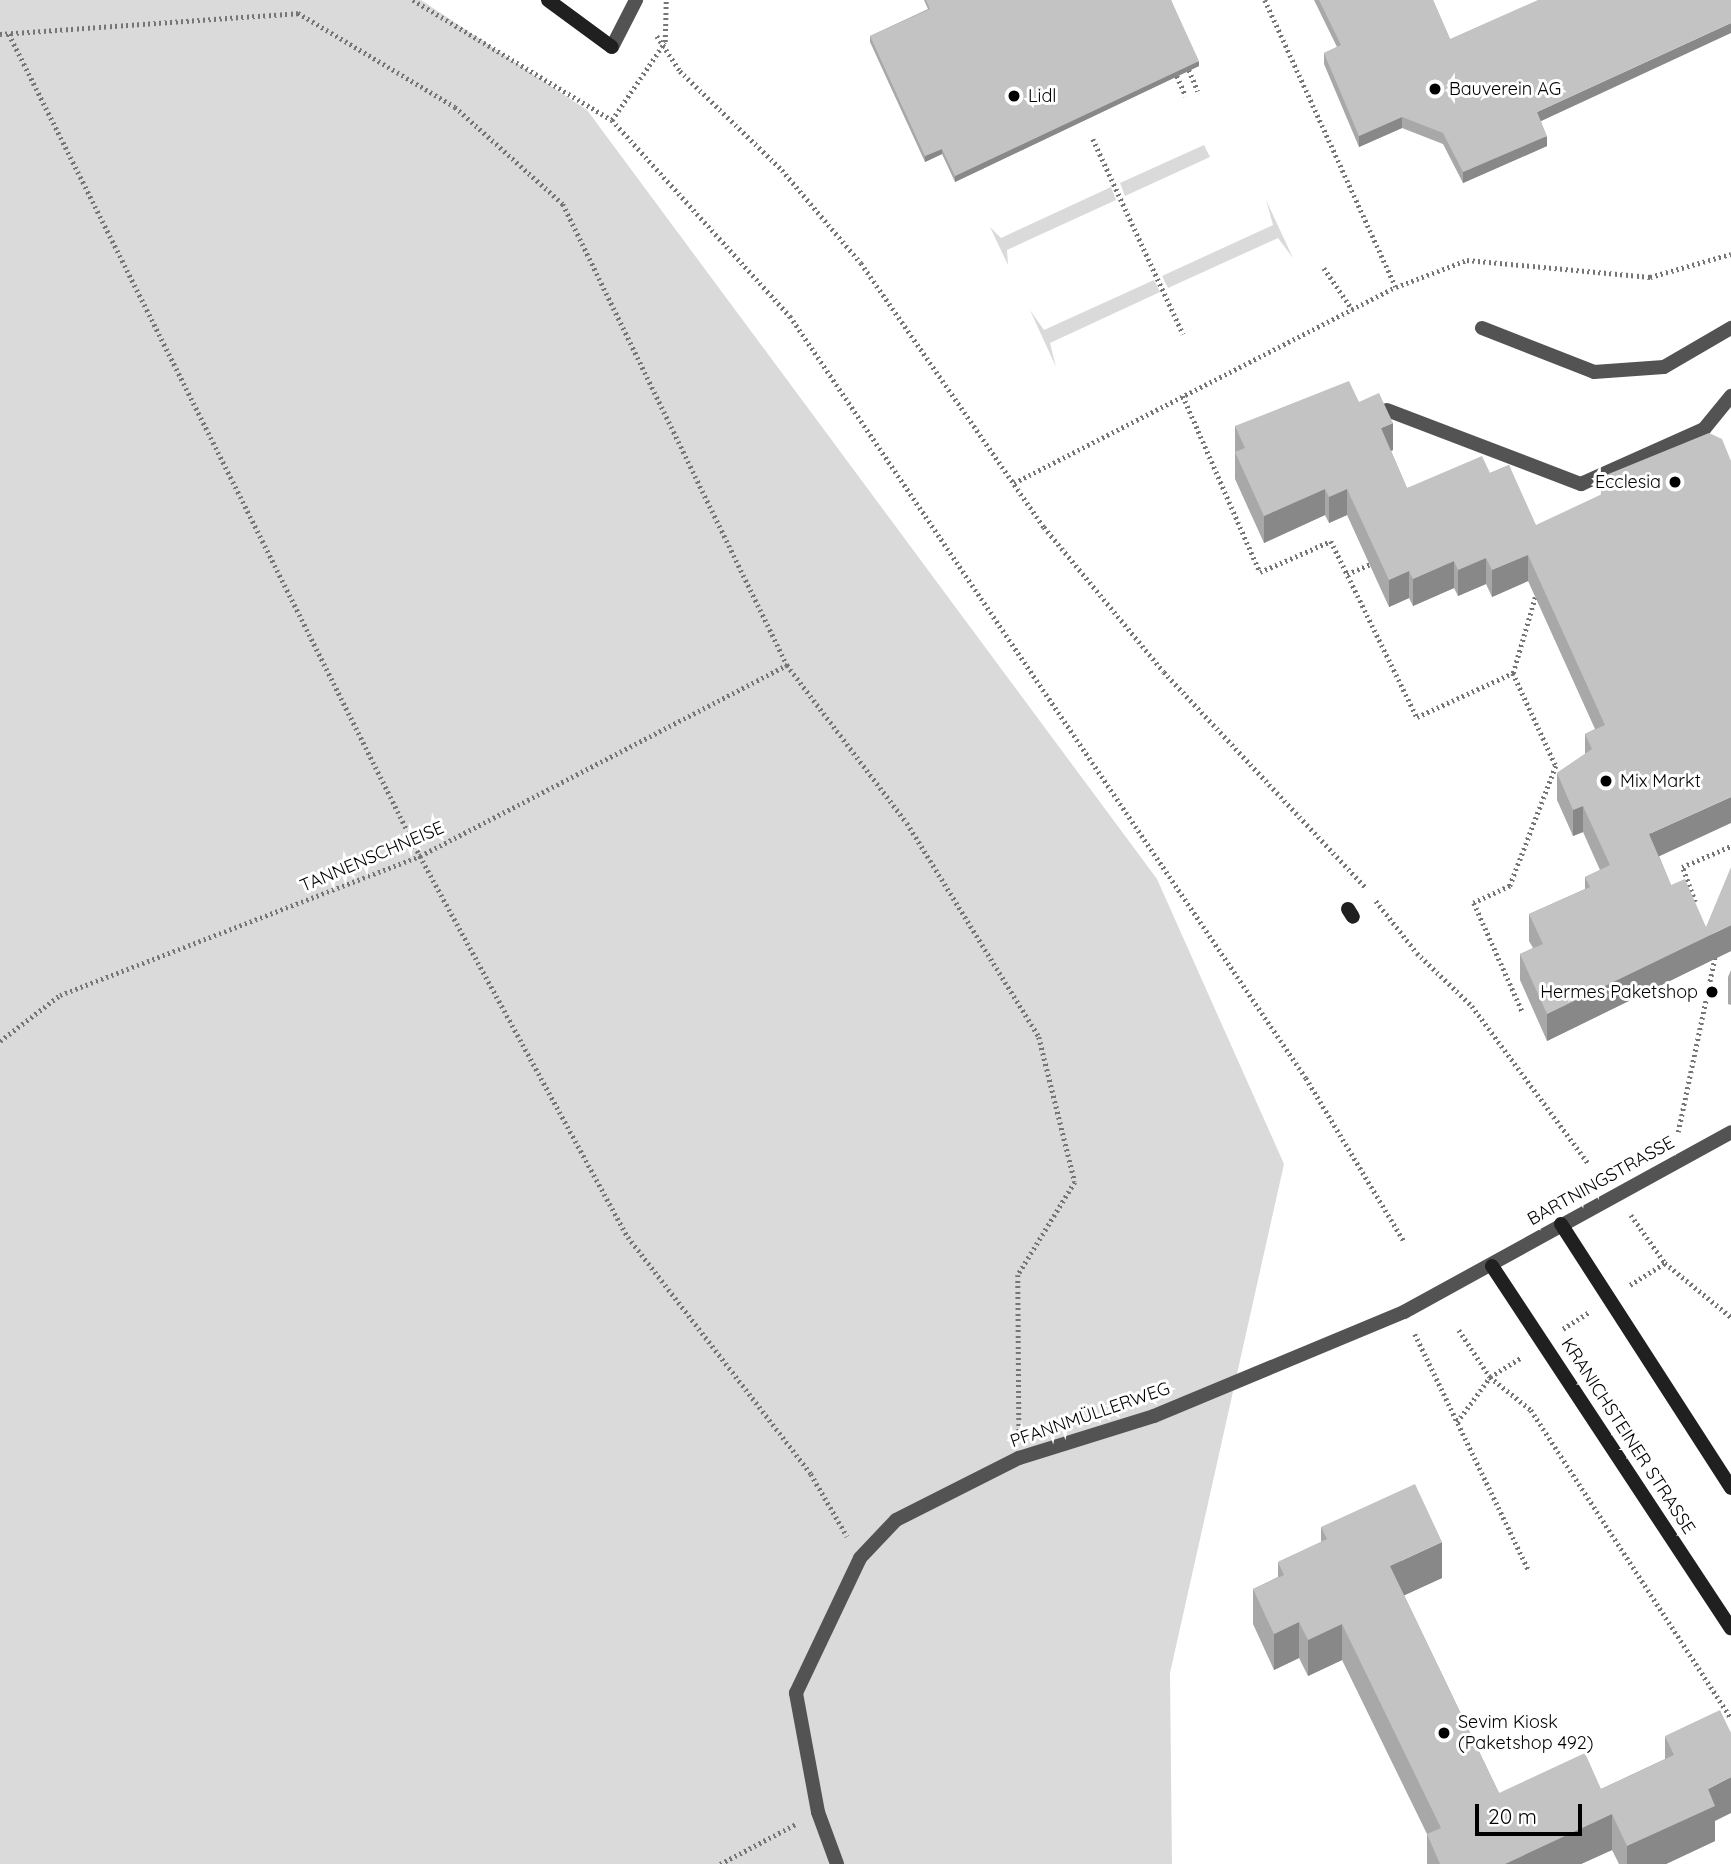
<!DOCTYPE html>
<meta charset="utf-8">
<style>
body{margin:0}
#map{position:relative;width:1731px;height:1864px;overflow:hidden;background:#fff;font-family:Quicksand,sans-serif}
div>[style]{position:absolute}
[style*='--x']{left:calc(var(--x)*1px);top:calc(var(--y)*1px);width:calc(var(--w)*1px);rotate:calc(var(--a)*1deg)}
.green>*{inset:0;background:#dadada}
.path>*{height:4.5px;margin-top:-2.25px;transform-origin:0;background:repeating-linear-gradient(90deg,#757575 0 2px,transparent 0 5.5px)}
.service>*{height:14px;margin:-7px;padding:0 7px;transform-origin:7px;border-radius:7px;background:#535353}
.minor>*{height:14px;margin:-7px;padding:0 7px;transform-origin:7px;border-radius:7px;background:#535353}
.tertiary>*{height:14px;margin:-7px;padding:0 7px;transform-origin:7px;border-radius:7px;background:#535353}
.secondary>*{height:14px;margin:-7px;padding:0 7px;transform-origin:7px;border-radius:7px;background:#202020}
.wall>*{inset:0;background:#a8a8a8}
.shaded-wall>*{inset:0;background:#888}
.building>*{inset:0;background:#c3c3c3}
.dots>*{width:19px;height:19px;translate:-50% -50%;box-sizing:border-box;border:4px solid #fff;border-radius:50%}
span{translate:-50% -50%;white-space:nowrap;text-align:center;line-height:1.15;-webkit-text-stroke:6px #fff;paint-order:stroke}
.poi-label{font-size:18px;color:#000}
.left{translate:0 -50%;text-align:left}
.right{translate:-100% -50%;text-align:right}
.street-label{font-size:18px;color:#000}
.scale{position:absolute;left:1475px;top:1804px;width:107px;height:32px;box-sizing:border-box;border:4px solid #000;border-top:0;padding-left:9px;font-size:21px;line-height:24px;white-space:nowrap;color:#000;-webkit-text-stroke:5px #fff;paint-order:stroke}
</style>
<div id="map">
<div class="green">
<i style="clip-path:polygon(0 0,421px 0,587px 110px,1157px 879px,1284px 1164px,1170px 1673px,1172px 1864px,0 1864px)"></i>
<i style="clip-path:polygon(1204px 145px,1210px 157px,1125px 196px,1120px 183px)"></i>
<i style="clip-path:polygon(1111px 187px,1116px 200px,1007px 250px,1008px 265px,990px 227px,1001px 238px)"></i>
<i style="clip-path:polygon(1266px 200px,1293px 258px,1278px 238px,1168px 288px,1162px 276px,1273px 225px)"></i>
<i style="clip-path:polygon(1154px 280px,1160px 292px,1050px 343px,1056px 367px,1030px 310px,1044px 330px)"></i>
</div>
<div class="path">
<i style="--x:413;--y:0;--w:232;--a:31.1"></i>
<i style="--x:612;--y:120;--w:265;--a:47.8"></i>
<i style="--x:790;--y:316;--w:920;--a:55.9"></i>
<i style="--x:1306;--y:1078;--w:192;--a:59"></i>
<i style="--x:1265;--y:0;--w:315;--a:65.5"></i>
<i style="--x:0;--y:34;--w:299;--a:-4"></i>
<i style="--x:298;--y:13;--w:183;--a:30.9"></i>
<i style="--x:455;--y:107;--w:145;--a:41.9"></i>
<i style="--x:563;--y:204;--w:513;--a:64.08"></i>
<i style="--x:787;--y:665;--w:198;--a:52.8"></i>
<i style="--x:907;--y:823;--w:251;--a:58.3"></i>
<i style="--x:1039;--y:1037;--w:149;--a:76.1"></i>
<i style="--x:1075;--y:1182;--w:109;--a:121.5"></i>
<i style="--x:1018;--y:1275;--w:157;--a:89.6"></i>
<i style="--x:9;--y:34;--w:919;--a:63.43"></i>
<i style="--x:420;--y:856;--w:434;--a:61.4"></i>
<i style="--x:628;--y:1237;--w:299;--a:52.3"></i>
<i style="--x:811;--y:1474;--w:72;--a:59.9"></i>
<i style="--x:657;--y:36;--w:42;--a:56.7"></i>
<i style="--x:680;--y:71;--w:142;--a:44.1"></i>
<i style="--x:782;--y:170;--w:122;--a:49.7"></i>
<i style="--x:861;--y:263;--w:321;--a:55.3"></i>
<i style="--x:1044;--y:527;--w:188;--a:50.4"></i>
<i style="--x:1164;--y:672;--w:296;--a:46.9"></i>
<i style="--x:1189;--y:70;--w:23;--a:67"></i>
<i style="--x:1177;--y:76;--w:22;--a:66"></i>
<i style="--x:612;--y:120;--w:94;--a:-55.8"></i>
<i style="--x:665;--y:42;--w:42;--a:-88.6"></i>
<i style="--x:1093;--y:139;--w:215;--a:65.2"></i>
<i style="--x:1324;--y:268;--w:50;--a:55.7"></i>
<i style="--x:1183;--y:396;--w:192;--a:66.4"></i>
<i style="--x:1260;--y:572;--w:77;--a:-23.6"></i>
<i style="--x:1331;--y:541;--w:196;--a:64"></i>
<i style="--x:1417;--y:717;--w:106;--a:-24.6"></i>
<i style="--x:1513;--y:673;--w:82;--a:-73.8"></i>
<i style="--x:1014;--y:483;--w:429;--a:-27.2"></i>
<i style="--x:1396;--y:287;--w:76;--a:-20.8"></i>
<i style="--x:1467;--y:260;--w:184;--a:5.3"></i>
<i style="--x:1650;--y:277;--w:84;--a:-15.9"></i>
<i style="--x:1347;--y:574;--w:25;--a:-23"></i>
<i style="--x:1513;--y:673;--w:102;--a:65.2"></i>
<i style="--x:1556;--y:766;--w:129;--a:111"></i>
<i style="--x:1510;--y:886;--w:40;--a:155"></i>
<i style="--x:1474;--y:903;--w:120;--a:66"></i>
<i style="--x:1376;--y:901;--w:66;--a:51.7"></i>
<i style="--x:1417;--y:953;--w:76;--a:43.9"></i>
<i style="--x:1472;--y:1006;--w:195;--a:53.5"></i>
<i style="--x:1695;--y:902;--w:37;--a:-110"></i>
<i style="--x:1682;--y:867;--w:53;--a:-23.2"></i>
<i style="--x:0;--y:1041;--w:76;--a:-37.5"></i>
<i style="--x:60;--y:995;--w:386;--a:-21.1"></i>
<i style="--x:420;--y:856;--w:414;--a:-27.5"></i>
<i style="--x:1678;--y:1132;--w:180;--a:-78.1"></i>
<i style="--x:1631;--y:1215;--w:59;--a:54.7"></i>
<i style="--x:1665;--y:1263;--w:85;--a:39.3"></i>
<i style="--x:1630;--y:1285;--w:41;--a:-32.2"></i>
<i style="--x:1563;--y:1329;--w:30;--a:-33"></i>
<i style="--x:1459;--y:1330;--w:56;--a:56.6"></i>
<i style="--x:1490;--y:1377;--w:53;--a:38.8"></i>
<i style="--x:1531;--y:1410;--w:367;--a:57"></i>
<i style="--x:1415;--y:1334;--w:261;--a:64.3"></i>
<i style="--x:1457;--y:1422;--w:56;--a:-53.7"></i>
<i style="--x:1490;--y:1377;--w:38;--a:-32"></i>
<i style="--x:720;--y:1864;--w:86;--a:-27.8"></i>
</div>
<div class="service">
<i style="--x:1482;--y:328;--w:120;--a:21.4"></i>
<i style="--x:1594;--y:372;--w:70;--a:-4.1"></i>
<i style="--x:1664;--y:367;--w:78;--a:-30.2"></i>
<i style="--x:1387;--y:410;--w:208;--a:20.9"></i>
<i style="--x:1581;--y:484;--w:135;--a:-24.1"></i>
<i style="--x:1704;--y:429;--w:43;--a:-50.7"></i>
</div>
<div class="minor">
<i style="--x:837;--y:1864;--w:55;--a:-110.1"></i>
<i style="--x:818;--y:1812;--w:121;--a:-100.5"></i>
<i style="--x:796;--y:1693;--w:149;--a:-64.6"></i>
<i style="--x:860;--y:1558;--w:52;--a:-46.5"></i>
<i style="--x:896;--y:1520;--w:138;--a:-26.8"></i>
<i style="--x:1019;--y:1458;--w:141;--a:-17.3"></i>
<i style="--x:1154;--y:1416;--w:271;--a:-22.6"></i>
<i style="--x:1404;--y:1312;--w:373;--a:-28.8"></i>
</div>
<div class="tertiary">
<i style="--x:612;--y:47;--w:53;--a:-62.9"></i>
</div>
<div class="secondary">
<i style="--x:548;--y:0;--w:79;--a:36.3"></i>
<i style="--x:1348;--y:909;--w:9;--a:58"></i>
<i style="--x:1561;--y:1224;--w:314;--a:57.2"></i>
<i style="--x:1492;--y:1266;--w:434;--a:56.6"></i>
</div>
<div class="wall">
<i style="clip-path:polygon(924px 0,1171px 0,1199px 66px,955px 182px,942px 154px,925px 162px,870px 42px,870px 36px,928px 9px)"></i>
<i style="clip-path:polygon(1314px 0,1433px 0,1450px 39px,1541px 121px,1547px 146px,1463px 183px,1443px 144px,1402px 128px,1359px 147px,1324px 64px,1324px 53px,1337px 47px)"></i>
<i style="clip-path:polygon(1359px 402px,1393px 450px,1391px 451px,1407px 488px,1490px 473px,1509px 465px,1659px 856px,1671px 885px,1706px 927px,1731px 951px,1547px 1041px,1520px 980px,1520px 954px,1533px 948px,1529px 941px,1529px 914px,1585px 889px,1585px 877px,1600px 870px,1583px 832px,1573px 836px,1557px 800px,1557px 773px,1585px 754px,1585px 734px,1595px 729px,1528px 581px,1492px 597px,1486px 584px,1458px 596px,1454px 588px,1413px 606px,1409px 598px,1389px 607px,1347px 515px,1329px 523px,1325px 515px,1264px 543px,1235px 479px,1235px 426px)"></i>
<i style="clip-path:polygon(1731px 970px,1731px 1005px,1728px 1004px,1728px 977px)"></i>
<i style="clip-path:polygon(1321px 1527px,1442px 1578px,1404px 1595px,1499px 1793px,1601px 1789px,1665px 1759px,1665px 1736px,1715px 1821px,1715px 1841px,1666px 1864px,1619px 1864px,1612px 1850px,1581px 1864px,1427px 1864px,1427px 1834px,1342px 1660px,1308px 1676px,1299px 1658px,1274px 1670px,1253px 1624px,1253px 1589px,1278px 1577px,1278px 1562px,1321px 1542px)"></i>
</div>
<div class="shaded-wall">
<i style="clip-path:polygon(1731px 23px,1731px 33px,1537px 123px,1537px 112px)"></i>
<i style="clip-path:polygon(1199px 61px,1199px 66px,955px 182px,955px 176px)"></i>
<i style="clip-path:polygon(1402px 117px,1402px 128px,1359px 147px,1359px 136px)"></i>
<i style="clip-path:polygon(1547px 136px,1547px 146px,1463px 183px,1463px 172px)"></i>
<i style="clip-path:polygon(942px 149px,942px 154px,925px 162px,925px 156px)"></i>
<i style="clip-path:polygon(1393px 423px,1393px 450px,1381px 455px,1381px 428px)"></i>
<i style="clip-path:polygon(1325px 489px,1325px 515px,1264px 543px,1264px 516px)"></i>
<i style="clip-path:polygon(1347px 489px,1347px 515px,1329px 523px,1329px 497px)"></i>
<i style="clip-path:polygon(1528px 555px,1528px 581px,1492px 597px,1492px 570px)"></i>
<i style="clip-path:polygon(1486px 558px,1486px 584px,1458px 596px,1458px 570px)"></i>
<i style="clip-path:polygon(1454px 561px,1454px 588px,1413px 606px,1413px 579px)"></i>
<i style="clip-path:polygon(1409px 571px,1409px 598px,1389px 607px,1389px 580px)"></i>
<i style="clip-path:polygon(1731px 797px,1731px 823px,1649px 861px,1649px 834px)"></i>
<i style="clip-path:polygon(1583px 806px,1583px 832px,1573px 836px,1573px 810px)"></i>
<i style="clip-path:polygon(1731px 925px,1731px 951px,1547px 1041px,1547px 1014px)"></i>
<i style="clip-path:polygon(1442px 1542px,1442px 1578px,1390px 1602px,1390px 1566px)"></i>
<i style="clip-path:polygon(1299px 1622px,1299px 1658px,1274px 1670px,1274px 1634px)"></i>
<i style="clip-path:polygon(1342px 1624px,1342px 1660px,1308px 1676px,1308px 1640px)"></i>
<i style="clip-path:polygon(1731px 1777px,1731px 1813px,1715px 1821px,1715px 1841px,1666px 1864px,1627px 1864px,1627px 1846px,1708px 1789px)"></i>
<i style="clip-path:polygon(1612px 1814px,1612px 1850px,1581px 1864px,1505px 1864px)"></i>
</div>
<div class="building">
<i style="clip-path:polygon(926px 0,1171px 0,1199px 61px,955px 176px,942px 149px,925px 156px,870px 36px,930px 9px)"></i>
<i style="clip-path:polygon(1319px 0,1433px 0,1450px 39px,1538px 0,1731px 0,1731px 23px,1537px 112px,1547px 136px,1463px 172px,1443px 133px,1402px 117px,1359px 136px,1324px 53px,1341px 45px)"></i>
<i style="clip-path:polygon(1349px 381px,1359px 402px,1379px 393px,1393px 423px,1381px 428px,1407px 488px,1482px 456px,1490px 473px,1509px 465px,1536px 525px,1600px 495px,1606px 475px,1709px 433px,1722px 439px,1731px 461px,1731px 797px,1649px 834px,1671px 885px,1685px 879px,1706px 927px,1731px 867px,1731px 925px,1547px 1014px,1520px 954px,1543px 944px,1529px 914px,1590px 887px,1585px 877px,1610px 865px,1583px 806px,1573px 810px,1557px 773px,1592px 749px,1585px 734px,1605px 725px,1528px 555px,1492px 570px,1486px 558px,1458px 570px,1454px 561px,1413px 579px,1409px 571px,1389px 580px,1347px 489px,1329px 497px,1325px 489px,1264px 516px,1235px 452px,1245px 448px,1235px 426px)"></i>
<i style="clip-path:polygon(1415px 1484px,1442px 1542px,1390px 1566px,1499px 1793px,1585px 1753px,1601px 1789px,1674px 1755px,1665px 1736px,1720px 1710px,1731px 1733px,1731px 1777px,1708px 1789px,1715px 1806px,1627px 1846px,1612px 1814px,1505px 1864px,1440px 1864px,1427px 1834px,1441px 1828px,1342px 1624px,1308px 1640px,1299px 1622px,1274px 1634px,1253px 1589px,1284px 1575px,1278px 1562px,1327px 1539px,1321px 1527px)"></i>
</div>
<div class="dots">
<i style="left:1435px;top:89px;background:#000"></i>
<i style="left:1014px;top:96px;background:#000"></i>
<i style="left:1675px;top:482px;background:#000"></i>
<i style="left:1606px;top:781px;background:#000"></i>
<i style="left:1712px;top:992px;background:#000"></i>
<i style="left:1444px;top:1733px;background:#000"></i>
</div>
<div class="poi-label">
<span class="left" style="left:1449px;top:89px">Bauverein AG</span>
<span class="left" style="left:1028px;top:96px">Lidl</span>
<span class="right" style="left:1661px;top:482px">Ecclesia</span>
<span class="left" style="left:1620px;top:781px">Mix Markt</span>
<span class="right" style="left:1698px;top:992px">Hermes Paketshop</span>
<span class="left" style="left:1458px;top:1733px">Sevim Kiosk<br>(Paketshop 492)</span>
</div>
<div class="street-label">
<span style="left:372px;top:857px;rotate:-23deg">TANNENSCHNEISE</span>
<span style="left:1601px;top:1181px;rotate:-29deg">BARTNINGSTRASSE</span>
<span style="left:1090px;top:1415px;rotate:-19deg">PFANNMÜLLERWEG</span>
<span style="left:1628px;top:1436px;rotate:57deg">KRANICHSTEINER STRASSE</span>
</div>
<div class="scale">20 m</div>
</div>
